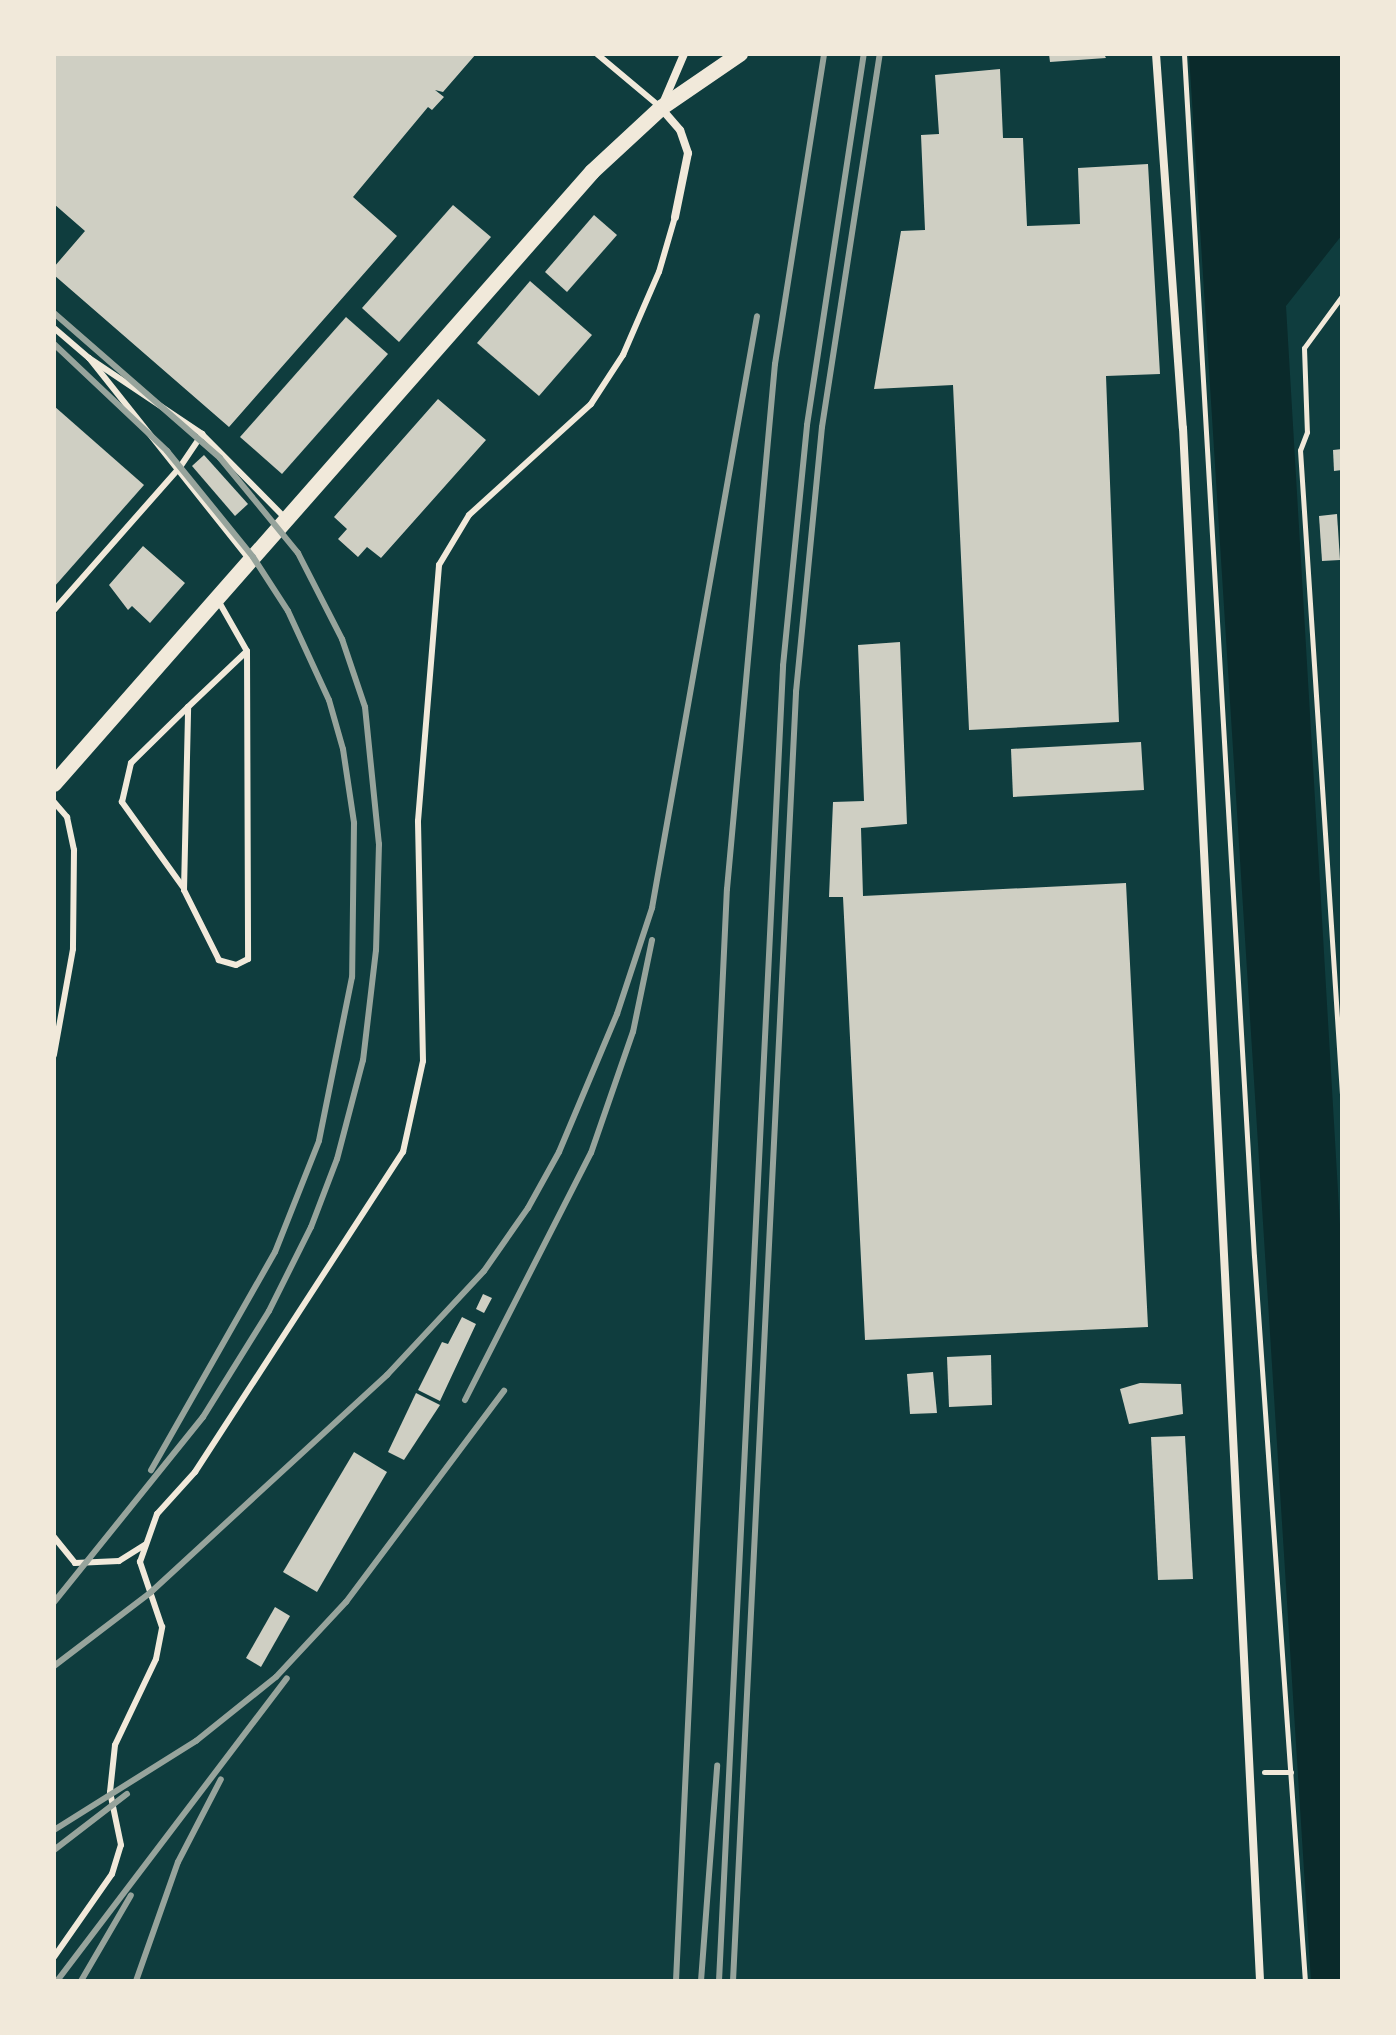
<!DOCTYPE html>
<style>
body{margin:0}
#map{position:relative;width:1396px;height:2035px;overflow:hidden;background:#0f3d3e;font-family:"Titillium Web",sans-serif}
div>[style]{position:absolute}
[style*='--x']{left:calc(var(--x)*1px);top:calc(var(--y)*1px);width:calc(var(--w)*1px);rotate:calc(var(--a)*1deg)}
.water>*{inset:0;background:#0a2a2b}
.building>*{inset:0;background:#cfcfc3}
.path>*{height:5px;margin:-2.5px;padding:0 2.5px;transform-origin:2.5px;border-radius:2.5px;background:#f1e9da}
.service>*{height:6px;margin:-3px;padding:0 3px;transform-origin:3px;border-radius:3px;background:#f1e9da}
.minor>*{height:8px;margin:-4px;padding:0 4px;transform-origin:4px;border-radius:4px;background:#f1e9da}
.secondary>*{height:16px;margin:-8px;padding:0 8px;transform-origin:8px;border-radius:8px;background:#f1e9da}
.rail>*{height:6px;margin:-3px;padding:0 3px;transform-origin:3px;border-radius:3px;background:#97a49c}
span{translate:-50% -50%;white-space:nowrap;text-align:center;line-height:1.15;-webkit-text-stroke:8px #f1e9da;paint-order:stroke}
.frame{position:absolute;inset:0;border:56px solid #f1e9da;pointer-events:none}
</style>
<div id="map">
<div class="water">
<i style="clip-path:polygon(1189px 54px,1342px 54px,1342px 235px,1286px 306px,1342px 1259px,1342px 1981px,1311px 1981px)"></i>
</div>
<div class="building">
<i style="clip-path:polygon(54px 54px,476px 54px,443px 92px,435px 90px,444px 97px,432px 110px,428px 107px,353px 197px,397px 236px,229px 427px,54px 275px,54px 267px,85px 231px,54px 204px)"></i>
<i style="clip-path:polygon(1049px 54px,1104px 54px,1106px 58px,1050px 62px)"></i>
<i style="clip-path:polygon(1000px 69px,1003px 138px,1023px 138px,1027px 226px,1080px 224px,1078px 168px,1148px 164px,1160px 374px,1106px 376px,1119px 722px,969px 730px,953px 385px,874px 389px,901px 231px,925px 230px,921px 135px,939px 134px,935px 75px)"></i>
<i style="clip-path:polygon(453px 205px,491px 237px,399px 342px,362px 308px)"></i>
<i style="clip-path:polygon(594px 215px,617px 235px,567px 292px,545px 272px)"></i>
<i style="clip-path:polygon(530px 281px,592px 335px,539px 396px,477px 343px)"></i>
<i style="clip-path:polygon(346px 317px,388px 354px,282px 474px,240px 437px)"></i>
<i style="clip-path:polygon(438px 399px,486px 440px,381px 558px,367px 547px,358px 557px,338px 539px,347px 529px,334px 517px)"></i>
<i style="clip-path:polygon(54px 406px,144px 485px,54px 587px)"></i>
<i style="clip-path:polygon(1342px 449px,1342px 470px,1334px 471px,1333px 450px)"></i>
<i style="clip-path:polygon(204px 455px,248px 504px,235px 516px,192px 466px)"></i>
<i style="clip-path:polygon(1337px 514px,1340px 560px,1322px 561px,1319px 516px)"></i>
<i style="clip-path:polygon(143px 546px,185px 583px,150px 623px,132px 606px,128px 610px,109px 585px)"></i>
<i style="clip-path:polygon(900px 642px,907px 824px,861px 828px,863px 896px,1126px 883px,1148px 1327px,865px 1340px,843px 897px,829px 897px,833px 802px,864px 801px,858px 645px)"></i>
<i style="clip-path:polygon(1141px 742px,1144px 790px,1013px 797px,1011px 749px)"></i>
<i style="clip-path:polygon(483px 1294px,492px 1298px,484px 1313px,476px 1309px)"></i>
<i style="clip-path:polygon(462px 1317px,476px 1324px,440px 1401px,418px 1390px,442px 1342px,448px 1344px)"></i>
<i style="clip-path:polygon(991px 1355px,992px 1405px,949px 1407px,947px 1357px)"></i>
<i style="clip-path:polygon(933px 1372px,937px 1413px,910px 1414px,907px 1374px)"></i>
<i style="clip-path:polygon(1140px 1383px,1181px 1384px,1183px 1414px,1129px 1424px,1120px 1389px)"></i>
<i style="clip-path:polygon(416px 1393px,440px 1405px,404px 1460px,388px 1452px)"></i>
<i style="clip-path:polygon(1185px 1436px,1193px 1579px,1158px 1580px,1151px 1437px)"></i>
<i style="clip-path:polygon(354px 1452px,387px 1472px,317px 1592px,283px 1572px)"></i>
<i style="clip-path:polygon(275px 1607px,290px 1616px,261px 1667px,246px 1658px)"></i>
</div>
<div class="path">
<i style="--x:1184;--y:54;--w:1204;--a:86.67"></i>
<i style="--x:1254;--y:1256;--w:727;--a:85.98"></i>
<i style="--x:1342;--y:296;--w:64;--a:126.2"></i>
<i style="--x:1304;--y:348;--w:84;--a:88"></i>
<i style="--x:1307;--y:432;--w:19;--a:111"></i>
<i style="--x:1300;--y:450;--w:645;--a:86.27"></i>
<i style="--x:1264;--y:1772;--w:27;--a:0"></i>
</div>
<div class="service">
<i style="--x:597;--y:54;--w:81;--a:40"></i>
<i style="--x:54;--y:328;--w:46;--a:40.6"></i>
<i style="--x:249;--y:559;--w:257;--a:-128.5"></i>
<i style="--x:89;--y:358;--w:136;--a:33.9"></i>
<i style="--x:202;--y:434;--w:120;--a:45.3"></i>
<i style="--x:219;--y:602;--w:56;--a:60.3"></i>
<i style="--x:247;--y:651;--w:308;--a:89.8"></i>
<i style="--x:248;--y:959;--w:13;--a:153"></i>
<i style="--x:236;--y:965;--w:18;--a:-164"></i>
<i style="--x:219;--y:960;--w:78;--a:-116.6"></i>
<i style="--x:184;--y:890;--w:183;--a:-88.7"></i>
<i style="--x:188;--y:707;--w:81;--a:-43.5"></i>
<i style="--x:54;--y:610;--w:191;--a:-48.6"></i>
<i style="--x:180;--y:467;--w:40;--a:-56"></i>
<i style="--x:54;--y:802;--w:20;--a:49"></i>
<i style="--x:67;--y:817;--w:34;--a:78"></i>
<i style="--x:74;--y:850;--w:99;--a:90.6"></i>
<i style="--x:73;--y:949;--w:108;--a:100.2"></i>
<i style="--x:183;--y:887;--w:105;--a:-125.7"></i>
<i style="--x:122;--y:802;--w:40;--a:-77"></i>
<i style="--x:131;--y:763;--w:80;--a:-44.5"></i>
<i style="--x:54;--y:1537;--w:33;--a:51"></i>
<i style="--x:75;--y:1563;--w:44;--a:-2.6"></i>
<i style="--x:119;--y:1561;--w:31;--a:-32"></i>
<i style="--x:54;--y:1957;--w:101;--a:-55.1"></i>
<i style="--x:112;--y:1874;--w:30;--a:-73"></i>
<i style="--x:121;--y:1845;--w:54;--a:-101.7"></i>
<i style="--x:110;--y:1792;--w:47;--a:-83.9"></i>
<i style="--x:115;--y:1745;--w:95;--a:-64.5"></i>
<i style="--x:156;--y:1659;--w:33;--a:-79"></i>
<i style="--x:162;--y:1627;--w:69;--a:-108.7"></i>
<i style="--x:140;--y:1562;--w:51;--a:-70.5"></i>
<i style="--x:157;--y:1514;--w:57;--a:-47.9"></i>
<i style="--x:195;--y:1472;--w:382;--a:-57"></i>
<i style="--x:403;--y:1152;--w:93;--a:-77.6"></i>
<i style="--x:423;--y:1061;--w:240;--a:-91.2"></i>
<i style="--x:418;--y:821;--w:257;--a:-85.3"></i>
<i style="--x:439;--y:565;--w:58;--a:-59"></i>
<i style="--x:469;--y:515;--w:165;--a:-42.3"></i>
<i style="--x:591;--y:404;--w:59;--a:-56.9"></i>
<i style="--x:623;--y:355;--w:90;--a:-66.6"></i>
<i style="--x:659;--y:272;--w:57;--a:-73.8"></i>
</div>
<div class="minor">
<i style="--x:1156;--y:54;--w:375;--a:85.9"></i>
<i style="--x:1183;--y:428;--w:1555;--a:87.16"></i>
<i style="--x:675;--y:217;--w:65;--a:-78.5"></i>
<i style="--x:688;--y:153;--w:24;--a:-109"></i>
<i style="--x:680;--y:130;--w:29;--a:-131"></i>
<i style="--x:661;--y:108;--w:59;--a:-66.9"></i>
</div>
<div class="secondary">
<i style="--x:54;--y:784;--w:815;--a:-48.68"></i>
<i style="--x:592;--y:172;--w:94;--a:-42.8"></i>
<i style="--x:661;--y:108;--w:96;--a:-34.4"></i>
</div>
<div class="rail">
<i style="--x:54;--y:313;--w:220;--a:41.1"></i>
<i style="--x:220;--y:458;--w:123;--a:50.6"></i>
<i style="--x:298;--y:553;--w:97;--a:62.9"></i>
<i style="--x:342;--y:639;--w:72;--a:71.3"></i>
<i style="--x:365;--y:707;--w:138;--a:84.2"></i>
<i style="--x:379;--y:844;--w:106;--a:91.6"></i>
<i style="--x:376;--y:950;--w:111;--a:96.7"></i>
<i style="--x:363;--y:1060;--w:102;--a:104.7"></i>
<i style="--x:337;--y:1159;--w:73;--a:110.9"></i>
<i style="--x:311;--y:1227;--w:94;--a:116.6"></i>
<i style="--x:269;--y:1311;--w:125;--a:121.9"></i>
<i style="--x:203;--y:1417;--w:238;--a:128.8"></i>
<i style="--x:54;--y:344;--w:156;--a:43.4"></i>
<i style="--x:167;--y:451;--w:136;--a:50.9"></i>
<i style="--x:253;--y:557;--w:64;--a:57.1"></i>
<i style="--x:288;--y:611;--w:98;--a:65.3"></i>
<i style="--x:329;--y:700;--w:51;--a:74.1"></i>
<i style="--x:343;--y:749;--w:75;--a:81.5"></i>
<i style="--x:354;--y:823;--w:154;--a:90.7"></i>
<i style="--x:352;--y:977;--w:167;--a:101.4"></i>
<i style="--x:319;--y:1141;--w:119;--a:111.6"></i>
<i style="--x:275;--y:1252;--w:251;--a:119.6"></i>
<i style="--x:465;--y:1400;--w:277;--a:-63"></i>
<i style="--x:591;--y:1153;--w:128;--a:-70.9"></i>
<i style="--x:633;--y:1032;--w:94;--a:-78.3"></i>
<i style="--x:54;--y:1666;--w:122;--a:-37.3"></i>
<i style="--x:151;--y:1592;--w:321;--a:-42.6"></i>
<i style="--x:387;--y:1375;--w:142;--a:-47"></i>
<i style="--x:484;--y:1271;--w:77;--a:-55.1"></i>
<i style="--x:528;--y:1208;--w:64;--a:-61"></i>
<i style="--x:559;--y:1152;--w:150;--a:-67.2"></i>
<i style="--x:617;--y:1014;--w:112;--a:-71.7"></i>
<i style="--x:652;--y:908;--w:601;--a:-79.94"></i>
<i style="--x:54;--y:1830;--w:168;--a:-32.1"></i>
<i style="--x:196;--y:1741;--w:102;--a:-38.7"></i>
<i style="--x:276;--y:1677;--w:103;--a:-47"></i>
<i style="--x:346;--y:1602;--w:264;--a:-53.2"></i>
<i style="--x:54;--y:1850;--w:92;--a:-37.5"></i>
<i style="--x:57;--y:1981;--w:380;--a:-52.8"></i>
<i style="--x:81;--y:1981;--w:99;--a:-59.8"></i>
<i style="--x:136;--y:1981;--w:126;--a:-70.6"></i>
<i style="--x:178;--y:1862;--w:93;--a:-62.6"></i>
<i style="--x:676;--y:1981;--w:1093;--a:-87.33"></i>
<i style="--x:727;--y:889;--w:527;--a:-84.78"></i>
<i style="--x:775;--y:364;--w:314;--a:-81"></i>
<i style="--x:701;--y:1981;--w:216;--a:-85.7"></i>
<i style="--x:719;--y:1981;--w:1317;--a:-87.21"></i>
<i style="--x:783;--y:666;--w:242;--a:-84.3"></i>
<i style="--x:807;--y:425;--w:375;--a:-81.3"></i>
<i style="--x:733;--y:1981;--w:1291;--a:-87.2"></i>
<i style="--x:796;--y:692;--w:266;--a:-84.4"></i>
<i style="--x:822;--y:427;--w:377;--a:-81.2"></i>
</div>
<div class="frame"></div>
</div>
